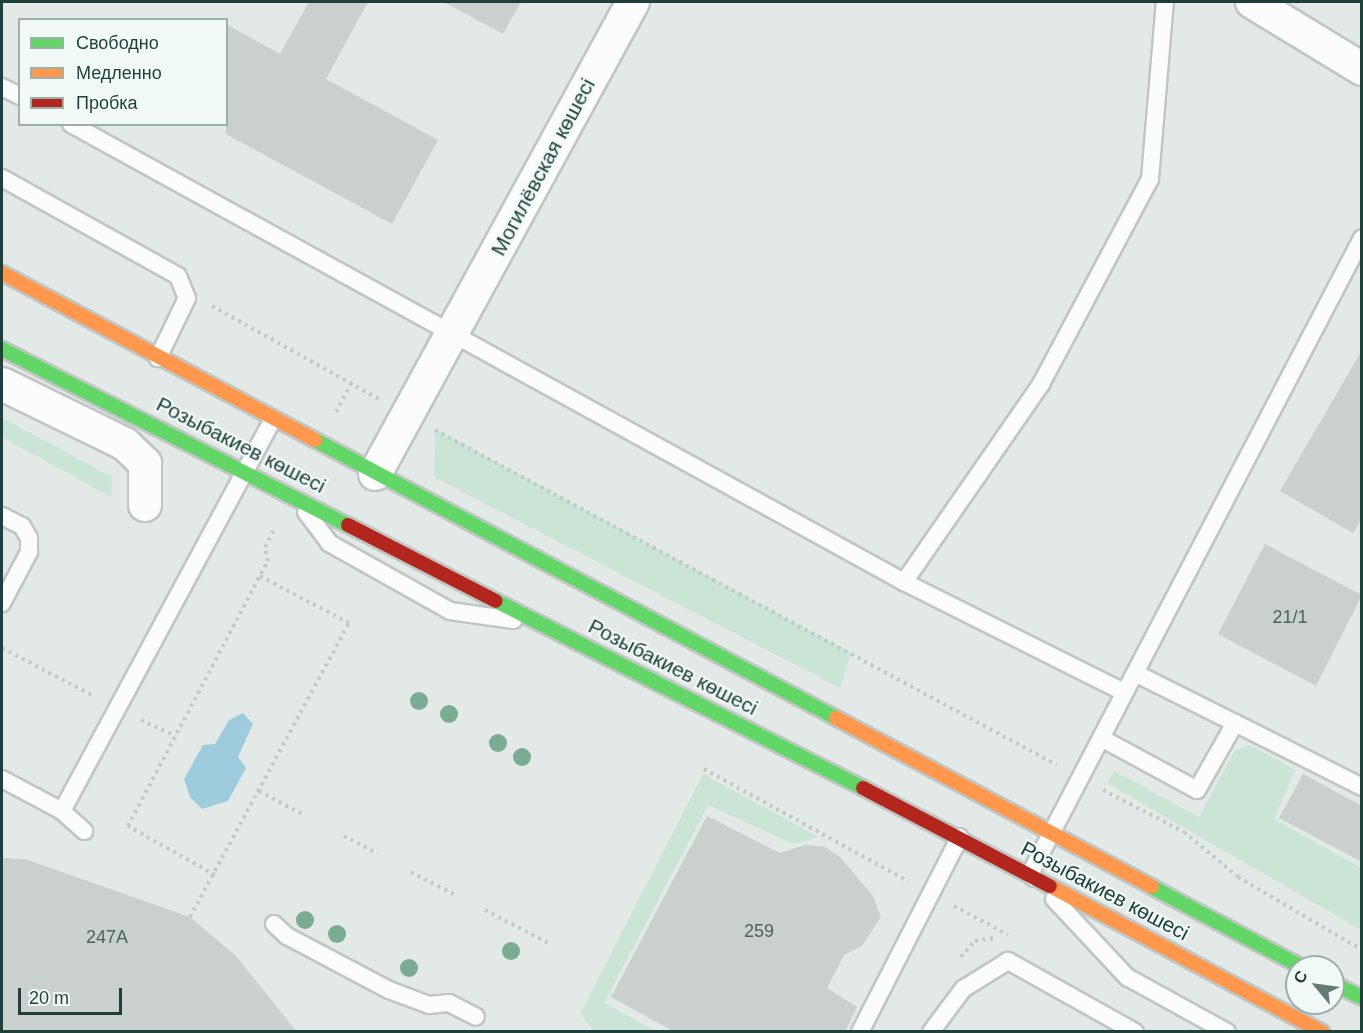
<!DOCTYPE html>
<meta charset="utf-8">
<style>
body{margin:0}
#map{position:relative;width:1363px;height:1033px;overflow:hidden;background:#e3e9e7;font-family:Helvetica,sans-serif}
div>[style]{position:absolute}
[style*='--x']{left:calc(var(--x)*1px);top:calc(var(--y)*1px);width:calc(var(--w)*1px);rotate:calc(var(--a)*1deg)}
.green>*{inset:0;background:#cae4d5}
.water>*{inset:0;background:#9eccdc}
.building>*{inset:0;background:#cad0ce}
.path>*{height:4px;margin-top:-2px;transform-origin:0;background:repeating-linear-gradient(90deg,#c0cac7 0 3px,transparent 0 7.5px)}
.roads{filter:drop-shadow(2px 0 #c0c6c4) drop-shadow(-2px 0 #c0c6c4) drop-shadow(0 2px #c0c6c4) drop-shadow(0 -2px #c0c6c4)}
.lane>*{height:16px;margin:-8px;padding:0 8px;transform-origin:8px;border-radius:8px;background:#fbfcfb}
.street>*{height:32px;margin:-16px;padding:0 16px;transform-origin:16px;border-radius:16px;background:#fbfcfb}
.fast>*{height:14px;margin:-7px;padding:0 7px;transform-origin:7px;border-radius:7px;background:#63d668}
.slow>*{height:14px;margin:-7px;padding:0 7px;transform-origin:7px;border-radius:7px;background:#ff974d}
.jam>*{height:14px;margin:-7px;padding:0 7px;transform-origin:7px;border-radius:7px;background:#b3261e}
.trees>*{width:18px;height:18px;margin:-9px;border-radius:50%;background:#7aac94}
span{translate:-50% -50%;white-space:nowrap;text-align:center;line-height:1.15;-webkit-text-stroke:4.5px #f0f9f6;paint-order:stroke}
.number-label{font-size:18px;color:#4a6460}
.number-label span{-webkit-text-stroke-width:0}
.street-label{font-size:21px;color:#1e3f3a}
.frame{position:absolute;inset:0;border:3px solid #1e3f3a;pointer-events:none}
.legend{position:absolute;left:18px;top:18px;width:210px;height:108px;box-sizing:border-box;background:#f0f9f6;border:2px solid #9cafab;margin:0;padding:8px 10px;list-style:none;font-size:18px;color:#1e3f3a}
.legend li{display:flex;align-items:center;gap:12px;height:30px}
.legend b{width:30px;border:2px solid #9cafab}
.north{position:absolute;left:1285px;top:955px;width:60px;height:60px;box-sizing:border-box;background:#f0f9f6;border:2px solid #9cafab;border-radius:50%;rotate:299deg;font-size:16px;font-weight:700;line-height:24px;text-align:center;color:#1e3f3a}
.north::after{content:'';display:block;margin:auto;width:21px;height:27px;background:#637a77;clip-path:polygon(50% 0,100% 100%,50% 72%,0 100%)}
.scale{position:absolute;left:18px;top:988px;width:104px;height:27px;box-sizing:border-box;border:3px solid #1e3f3a;border-top:0;padding-left:8px;font-size:18px;line-height:21px;white-space:nowrap;color:#1e3f3a;-webkit-text-stroke:4px #f0f9f6;paint-order:stroke}
</style>
<div id="map">
<div class="green">
<i style="clip-path:polygon(2px 418px,112px 477px,111px 497px,2px 437px)"></i>
<i style="clip-path:polygon(435px 429px,851px 653px,840px 688px,434px 477px)"></i>
<i style="clip-path:polygon(1250px 745px,1295px 770px,1274px 819px,1361px 868px,1361px 930px,1107px 783px,1114px 771px,1199px 817px,1235px 750px)"></i>
<i style="clip-path:polygon(703px 774px,818px 837px,793px 844px,708px 805px,604px 1003px,655px 1031px,594px 1031px,580px 1014px)"></i>
</div>
<div class="water">
<i style="clip-path:polygon(243px 713px,253px 724px,238px 757px,246px 768px,228px 801px,202px 809px,190px 797px,184px 779px,203px 745px,215px 744px,229px 720px)"></i>
</div>
<div class="building">
<i style="clip-path:polygon(309px 2px,368px 2px,326px 79px,438px 140px,392px 224px,226px 134px,226px 24px,280px 54px)"></i>
<i style="clip-path:polygon(444px 2px,521px 2px,503px 34px)"></i>
<i style="clip-path:polygon(1362px 350px,1362px 518px,1353px 533px,1280px 491px)"></i>
<i style="clip-path:polygon(1265px 544px,1362px 595px,1316px 686px,1218px 634px)"></i>
<i style="clip-path:polygon(1303px 774px,1362px 806px,1362px 862px,1279px 818px)"></i>
<i style="clip-path:polygon(707px 816px,780px 853px,805px 845px,825px 847px,840px 857px,873px 896px,881px 917px,862px 946px,844px 955px,827px 988px,857px 1007px,845px 1032px,675px 1032px,611px 997px)"></i>
<i style="clip-path:polygon(2px 858px,25px 859px,190px 917px,236px 956px,297px 1032px,2px 1032px)"></i>
</div>
<div class="path">
<i style="--x:212;--y:306;--w:191;--a:29.1"></i>
<i style="--x:336;--y:412;--w:32;--a:-62"></i>
<i style="--x:435;--y:430;--w:706;--a:28.31"></i>
<i style="--x:2;--y:648;--w:104;--a:27.6"></i>
<i style="--x:141;--y:720;--w:38;--a:25"></i>
<i style="--x:704;--y:769;--w:233;--a:28.8"></i>
<i style="--x:1103;--y:790;--w:91;--a:27.4"></i>
<i style="--x:1184;--y:832;--w:70;--a:39.8"></i>
<i style="--x:1238;--y:877;--w:144;--a:30.5"></i>
<i style="--x:259;--y:791;--w:51;--a:28.1"></i>
<i style="--x:344;--y:836;--w:38;--a:28"></i>
<i style="--x:411;--y:872;--w:52;--a:27.6"></i>
<i style="--x:215;--y:875;--w:100;--a:-150.6"></i>
<i style="--x:128;--y:826;--w:300;--a:-62.2"></i>
<i style="--x:268;--y:561;--w:14;--a:-102"></i>
<i style="--x:265;--y:547;--w:22;--a:-63"></i>
<i style="--x:954;--y:906;--w:61;--a:28.2"></i>
<i style="--x:485;--y:910;--w:71;--a:27.6"></i>
<i style="--x:190;--y:917;--w:334;--a:-61.6"></i>
<i style="--x:349;--y:623;--w:101;--a:-152.2"></i>
<i style="--x:961;--y:957;--w:21;--a:-49"></i>
<i style="--x:975;--y:941;--w:19;--a:-9"></i>
</div>
<div class="roads">
<div class="lane">
<i style="--x:2;--y:87;--w:20;--a:27"></i>
<i style="--x:71;--y:124;--w:951;--a:28.8"></i>
<i style="--x:904;--y:582;--w:246;--a:26.6"></i>
<i style="--x:2;--y:178;--w:201;--a:29.1"></i>
<i style="--x:178;--y:276;--w:24;--a:68"></i>
<i style="--x:187;--y:298;--w:67;--a:115.8"></i>
<i style="--x:306;--y:512;--w:39;--a:53"></i>
<i style="--x:329;--y:543;--w:139;--a:29.3"></i>
<i style="--x:450;--y:611;--w:64;--a:8.1"></i>
<i style="--x:2;--y:516;--w:22;--a:27"></i>
<i style="--x:22;--y:526;--w:14;--a:60"></i>
<i style="--x:29;--y:538;--w:14;--a:90"></i>
<i style="--x:29;--y:552;--w:58;--a:117.9"></i>
<i style="--x:904;--y:582;--w:241;--a:-55.3"></i>
<i style="--x:1041;--y:384;--w:232;--a:-62"></i>
<i style="--x:1150;--y:179;--w:178;--a:-85.2"></i>
<i style="--x:1135;--y:673;--w:112;--a:26.6"></i>
<i style="--x:1101;--y:738;--w:109;--a:28.4"></i>
<i style="--x:1197;--y:790;--w:77;--a:-60.4"></i>
<i style="--x:1235;--y:723;--w:142;--a:26.7"></i>
<i style="--x:2;--y:779;--w:68;--a:28.1"></i>
<i style="--x:62;--y:811;--w:30;--a:42"></i>
<i style="--x:62;--y:811;--w:443;--a:-61.7"></i>
<i style="--x:1034;--y:878;--w:6;--a:-135"></i>
<i style="--x:1030;--y:874;--w:717;--a:-62.43"></i>
<i style="--x:1054;--y:899;--w:107;--a:46.9"></i>
<i style="--x:1127;--y:977;--w:114;--a:28.8"></i>
<i style="--x:274;--y:924;--w:18;--a:43"></i>
<i style="--x:287;--y:936;--w:115;--a:27.9"></i>
<i style="--x:389;--y:990;--w:43;--a:20.6"></i>
<i style="--x:429;--y:1005;--w:20;--a:-6"></i>
<i style="--x:449;--y:1003;--w:30;--a:27"></i>
<i style="--x:860;--y:1032;--w:219;--a:-62.9"></i>
<i style="--x:931;--y:1032;--w:54;--a:-53.3"></i>
<i style="--x:963;--y:989;--w:53;--a:-31.9"></i>
<i style="--x:1008;--y:961;--w:145;--a:29.2"></i>
</div>
<div class="street">
<i style="--x:1252;--y:2;--w:129;--a:31.3"></i>
<i style="--x:2;--y:384;--w:137;--a:26"></i>
<i style="--x:125;--y:444;--w:28;--a:44"></i>
<i style="--x:145;--y:463;--w:42;--a:90"></i>
<i style="--x:375;--y:474;--w:538;--a:-61.34"></i>
</div>
<div class="fast">
<i style="--x:2;--y:349;--w:388;--a:27"></i>
<i style="--x:315;--y:440;--w:591;--a:28.08"></i>
<i style="--x:496;--y:601;--w:412;--a:27"></i>
<i style="--x:1152;--y:887;--w:170;--a:28.1"></i>
<i style="--x:1333;--y:983;--w:33;--a:27"></i>
</div>
<div class="slow">
<i style="--x:2;--y:273;--w:355;--a:28.1"></i>
<i style="--x:836;--y:718;--w:358;--a:28.1"></i>
<i style="--x:1050;--y:886;--w:309;--a:28.2"></i>
</div>
<div class="jam">
<i style="--x:348;--y:525;--w:166;--a:27.2"></i>
<i style="--x:863;--y:788;--w:211;--a:27.7"></i>
</div>
</div>
<div class="trees">
<i style="left:419px;top:701px"></i>
<i style="left:449px;top:714px"></i>
<i style="left:498px;top:743px"></i>
<i style="left:522px;top:757px"></i>
<i style="left:305px;top:920px"></i>
<i style="left:337px;top:934px"></i>
<i style="left:511px;top:951px"></i>
<i style="left:409px;top:968px"></i>
</div>
<div class="number-label">
<span style="left:1290px;top:617px">21/1</span>
<span style="left:759px;top:931px">259</span>
<span style="left:107px;top:937px">247А</span>
</div>
<div class="street-label">
<span style="left:543px;top:167px;rotate:-62deg">Могилёвская көшесі</span>
<span style="left:241px;top:445px;rotate:27deg">Розыбакиев көшесі</span>
<span style="left:673px;top:667px;rotate:27deg">Розыбакиев көшесі</span>
<span style="left:1105px;top:891px;rotate:28deg">Розыбакиев көшесі</span>
</div>
<div class="frame"></div>
<ul class="legend">
<li><b style="height:8px;background:#63d668"></b>Свободно</li>
<li><b style="height:8px;background:#ff974d"></b>Медленно</li>
<li><b style="height:8px;background:#b3261e"></b>Пробка</li>
</ul>
<div class="north">С</div>
<div class="scale">20 m</div>
</div>
